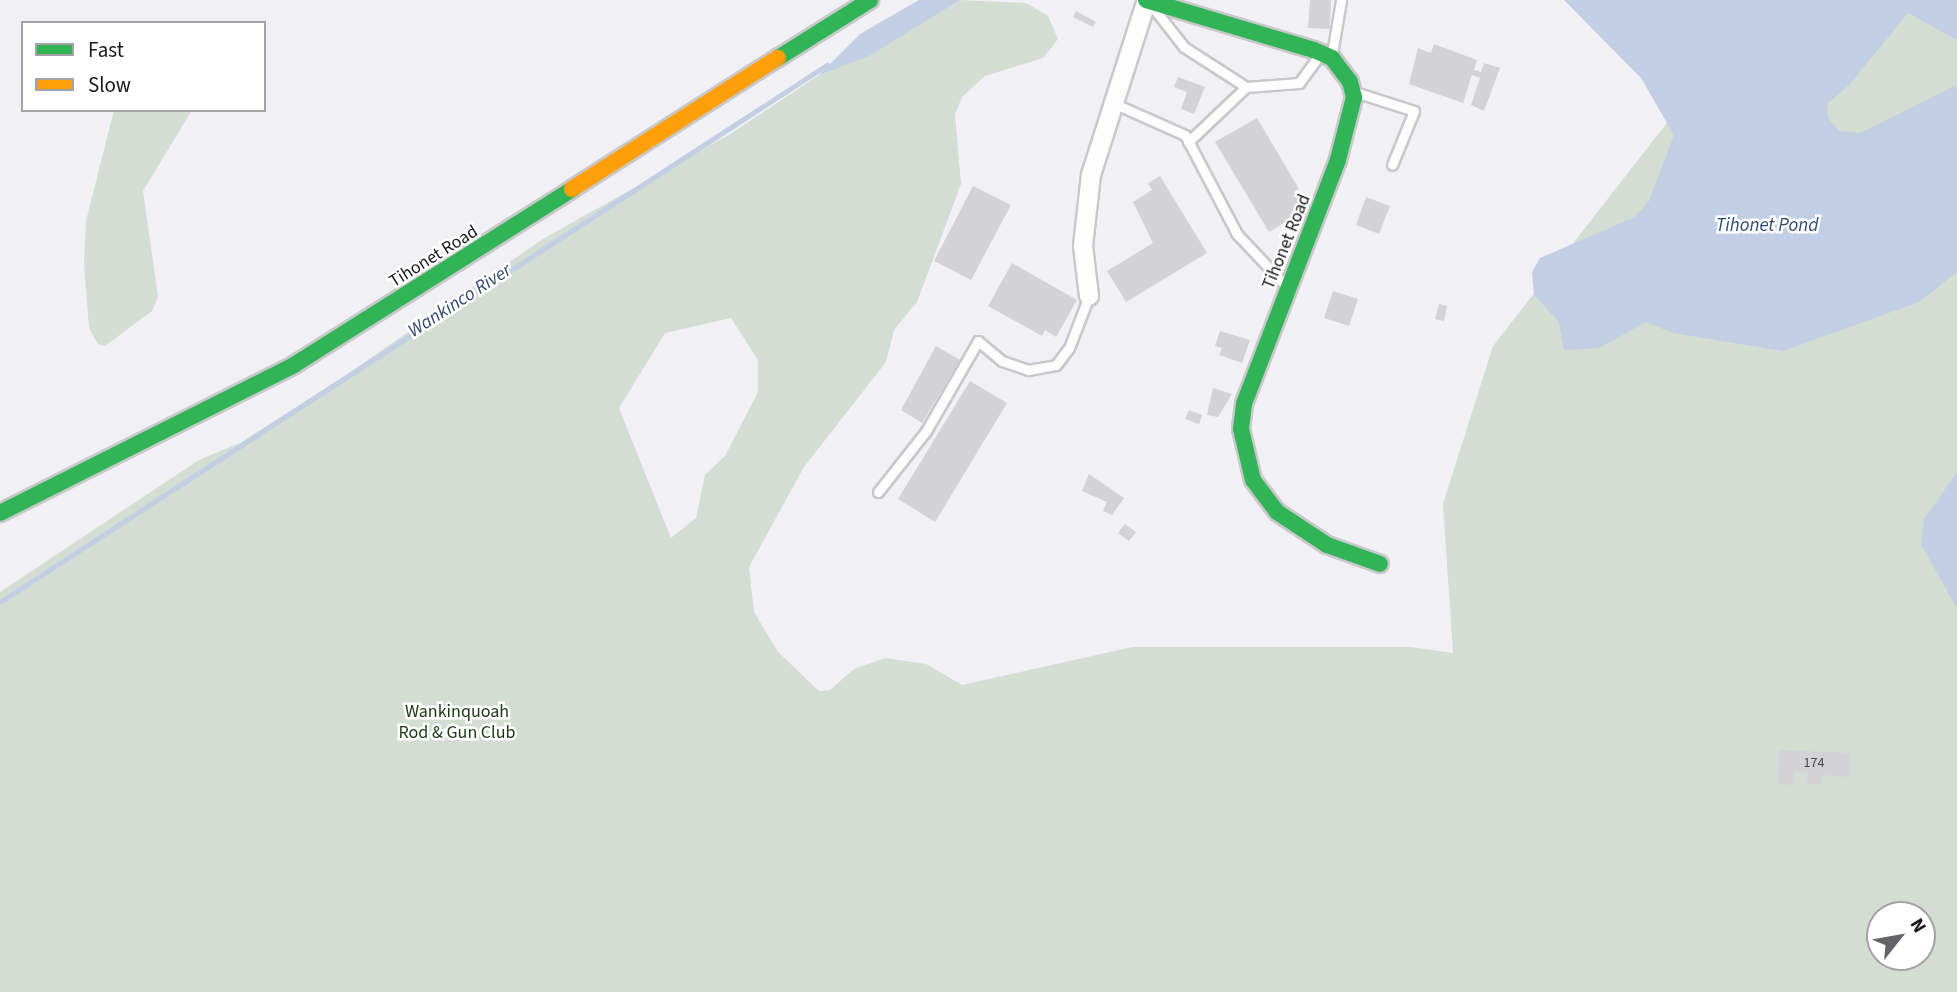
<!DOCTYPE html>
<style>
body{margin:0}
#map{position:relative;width:1957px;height:992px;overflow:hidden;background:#f0f0f5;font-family:"Source Sans 3",sans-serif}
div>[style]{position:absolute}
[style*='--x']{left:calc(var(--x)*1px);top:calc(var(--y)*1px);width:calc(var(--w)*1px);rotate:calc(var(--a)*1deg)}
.green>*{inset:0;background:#d3ddd2}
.water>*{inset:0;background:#c2cee3}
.stream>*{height:4.5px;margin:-2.25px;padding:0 2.25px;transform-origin:2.25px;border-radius:2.25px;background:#c2cee3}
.building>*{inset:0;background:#d3d3d7}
.roads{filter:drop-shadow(2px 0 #c8c8cc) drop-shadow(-2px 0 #c8c8cc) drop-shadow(0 2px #c8c8cc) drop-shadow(0 -2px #c8c8cc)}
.lane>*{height:9px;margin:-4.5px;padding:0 4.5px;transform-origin:4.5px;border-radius:4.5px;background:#fdfdfe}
.street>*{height:18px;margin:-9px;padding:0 9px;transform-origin:9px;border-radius:9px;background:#fdfdfe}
.fast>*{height:16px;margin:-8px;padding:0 8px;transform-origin:8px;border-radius:8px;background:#30b455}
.slow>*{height:16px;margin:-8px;padding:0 8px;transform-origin:8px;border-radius:8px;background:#ff9f0a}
span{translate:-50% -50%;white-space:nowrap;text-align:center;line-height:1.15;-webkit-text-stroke:5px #fff;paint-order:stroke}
.number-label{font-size:14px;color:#47484b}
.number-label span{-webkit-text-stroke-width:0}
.street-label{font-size:18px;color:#18191c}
.park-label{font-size:18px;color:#1a3913}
.water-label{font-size:19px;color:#324a72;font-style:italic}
.legend{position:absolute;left:21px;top:21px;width:245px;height:91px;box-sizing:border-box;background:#fff;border:2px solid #a3a3a4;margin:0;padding:9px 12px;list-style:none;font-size:21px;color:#18191c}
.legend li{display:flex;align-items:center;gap:14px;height:35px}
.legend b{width:35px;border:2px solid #a3a3a4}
.north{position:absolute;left:1866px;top:901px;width:70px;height:70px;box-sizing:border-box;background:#fff;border:2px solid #a3a3a4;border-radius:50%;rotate:59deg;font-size:19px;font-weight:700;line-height:28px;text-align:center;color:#18191c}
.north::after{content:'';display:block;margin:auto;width:24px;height:32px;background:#646468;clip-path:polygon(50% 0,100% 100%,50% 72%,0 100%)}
</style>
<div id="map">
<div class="green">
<i style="clip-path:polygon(evenodd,960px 0,1026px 3px,1048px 16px,1058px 39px,1043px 58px,985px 76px,962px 97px,955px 114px,961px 184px,917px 302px,894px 330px,886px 362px,804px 467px,749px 567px,754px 612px,778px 652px,819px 691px,830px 690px,854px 669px,885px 658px,926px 664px,962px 685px,1132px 647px,1411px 647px,1453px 653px,1443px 504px,1493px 346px,1684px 101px,1719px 0,1957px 0,1957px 992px,0 992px,0 592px,199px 460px,242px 442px,346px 375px,543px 239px,730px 134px,819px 75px,960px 0,731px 318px,758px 360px,758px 392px,725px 456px,705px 475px,696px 518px,671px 538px,619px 408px,665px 333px,731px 318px,960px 0,1880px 915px,1922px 915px,1922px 957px,1880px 957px,1880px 915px)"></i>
<i style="clip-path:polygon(114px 110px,192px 110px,143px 191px,158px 297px,152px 311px,105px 346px,98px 344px,89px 328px,84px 263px,86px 221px)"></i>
</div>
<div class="water">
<i style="clip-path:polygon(919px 0,960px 0,869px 56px,819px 75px,860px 34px)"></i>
<i style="clip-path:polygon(1564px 0,1957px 0,1957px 40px,1908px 13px,1850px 84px,1827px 104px,1828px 118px,1839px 131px,1860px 133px,1957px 85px,1957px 272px,1919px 302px,1783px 351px,1673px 333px,1646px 322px,1599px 348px,1564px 350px,1559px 322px,1534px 295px,1532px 272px,1540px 258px,1635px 217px,1649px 201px,1674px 135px,1641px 78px)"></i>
<i style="clip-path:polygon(1957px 472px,1957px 609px,1921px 544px,1924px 519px)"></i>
</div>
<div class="stream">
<i style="--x:0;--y:602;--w:986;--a:-33"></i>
</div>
<div class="building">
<i style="clip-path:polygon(1310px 0,1331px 0,1330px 29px,1308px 28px)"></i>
<i style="clip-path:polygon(1076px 11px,1096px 22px,1093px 27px,1073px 17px)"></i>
<i style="clip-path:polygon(1434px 44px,1477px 60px,1474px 70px,1481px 72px,1484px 63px,1500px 68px,1484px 111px,1471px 105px,1480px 78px,1472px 75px,1463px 103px,1409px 84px,1418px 48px,1431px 53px)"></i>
<i style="clip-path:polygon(1178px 77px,1205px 87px,1194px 114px,1181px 109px,1187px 92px,1174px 87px)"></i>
<i style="clip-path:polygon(1257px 118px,1299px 189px,1294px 192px,1305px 210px,1269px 232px,1215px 142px)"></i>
<i style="clip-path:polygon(1160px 176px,1207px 253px,1126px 302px,1107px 271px,1153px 243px,1133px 202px,1152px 190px,1148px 183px)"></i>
<i style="clip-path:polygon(973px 186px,1011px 205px,971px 280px,934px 261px)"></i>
<i style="clip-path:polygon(1366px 197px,1390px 206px,1379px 234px,1356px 225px)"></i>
<i style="clip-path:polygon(1012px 263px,1077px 300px,1056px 337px,1045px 330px,1042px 336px,988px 306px)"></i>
<i style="clip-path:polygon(1333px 291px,1358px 299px,1349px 326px,1324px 318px)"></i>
<i style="clip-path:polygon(1439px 304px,1447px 306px,1444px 321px,1435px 319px)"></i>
<i style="clip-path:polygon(1220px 331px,1250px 340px,1242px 363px,1219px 355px,1222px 348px,1215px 346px)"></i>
<i style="clip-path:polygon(936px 346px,960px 360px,922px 423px,901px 410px)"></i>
<i style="clip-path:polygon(970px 381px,1007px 403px,935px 522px,898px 499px)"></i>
<i style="clip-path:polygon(1213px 388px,1232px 394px,1218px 417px,1207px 415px)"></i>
<i style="clip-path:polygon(1189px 410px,1202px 415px,1199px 424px,1185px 419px)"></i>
<i style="clip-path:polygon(1089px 474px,1124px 498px,1112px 515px,1103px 511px,1107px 502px,1082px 491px)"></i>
<i style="clip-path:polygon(1125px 524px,1136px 532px,1129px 541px,1118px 533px)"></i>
<i style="clip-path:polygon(1779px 750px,1851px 753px,1850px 777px,1822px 775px,1822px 784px,1807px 784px,1808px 773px,1795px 772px,1794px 785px,1778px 784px)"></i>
</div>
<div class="roads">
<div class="lane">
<i style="--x:1155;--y:10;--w:47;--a:51.9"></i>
<i style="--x:1184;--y:47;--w:74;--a:32.8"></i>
<i style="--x:1246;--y:87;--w:53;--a:-4.3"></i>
<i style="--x:1299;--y:83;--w:34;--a:-54"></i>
<i style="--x:1332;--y:54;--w:55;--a:-80.5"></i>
<i style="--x:1358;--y:93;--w:59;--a:17.8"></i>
<i style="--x:1414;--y:111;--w:58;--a:112.2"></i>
<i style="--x:1113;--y:103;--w:79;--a:24"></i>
<i style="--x:1185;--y:135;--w:112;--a:62.3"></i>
<i style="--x:1237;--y:234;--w:70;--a:46.7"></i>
<i style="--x:1188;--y:142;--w:80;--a:-43.5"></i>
<i style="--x:878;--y:492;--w:78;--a:-51.8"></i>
<i style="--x:926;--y:431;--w:104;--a:-60"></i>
<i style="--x:978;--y:341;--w:31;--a:40"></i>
<i style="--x:1002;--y:361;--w:28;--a:19"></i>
<i style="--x:1028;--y:370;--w:28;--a:-10"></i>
<i style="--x:1056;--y:365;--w:21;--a:-53"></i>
<i style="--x:1069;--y:348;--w:56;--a:-69"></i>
</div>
<div class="street">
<i style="--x:1089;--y:296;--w:50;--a:-96.8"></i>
<i style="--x:1083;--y:246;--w:71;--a:-83.6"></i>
<i style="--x:1091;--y:175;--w:184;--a:-72.3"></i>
</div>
<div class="fast">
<i style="--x:1146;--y:0;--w:175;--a:16.6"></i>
<i style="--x:1314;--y:50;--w:20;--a:24"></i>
<i style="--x:1332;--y:58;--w:30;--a:53"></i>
<i style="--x:1350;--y:82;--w:16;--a:75"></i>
<i style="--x:1354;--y:97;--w:65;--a:104.3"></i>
<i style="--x:1338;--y:160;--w:261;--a:111.1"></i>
<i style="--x:1244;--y:404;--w:25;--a:97"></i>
<i style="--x:1241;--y:429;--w:52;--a:76.8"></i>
<i style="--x:1253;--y:480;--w:40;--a:53"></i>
<i style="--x:1277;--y:512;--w:60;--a:33.4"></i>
<i style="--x:1327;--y:545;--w:56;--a:19.7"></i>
<i style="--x:778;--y:58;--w:109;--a:-32.2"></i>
<i style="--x:0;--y:513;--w:329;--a:-26.7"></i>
<i style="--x:294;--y:365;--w:329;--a:-32.3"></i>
</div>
<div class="slow">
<i style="--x:572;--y:189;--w:244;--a:-32.5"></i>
</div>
</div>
<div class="number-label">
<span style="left:1814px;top:763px">174</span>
</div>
<div class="street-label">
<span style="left:1287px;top:242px;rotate:-68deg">Tihonet Road</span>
<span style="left:434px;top:257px;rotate:-32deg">Tihonet Road</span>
</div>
<div class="park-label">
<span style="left:457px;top:723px">Wankinquoah<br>Rod &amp; Gun Club</span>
</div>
<div class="water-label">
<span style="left:1767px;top:226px">Tihonet Pond</span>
<span style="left:460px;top:301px;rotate:-33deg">Wankinco River</span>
</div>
<ul class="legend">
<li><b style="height:9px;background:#30b455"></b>Fast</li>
<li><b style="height:9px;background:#ff9f0a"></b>Slow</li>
</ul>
<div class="north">N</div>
</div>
